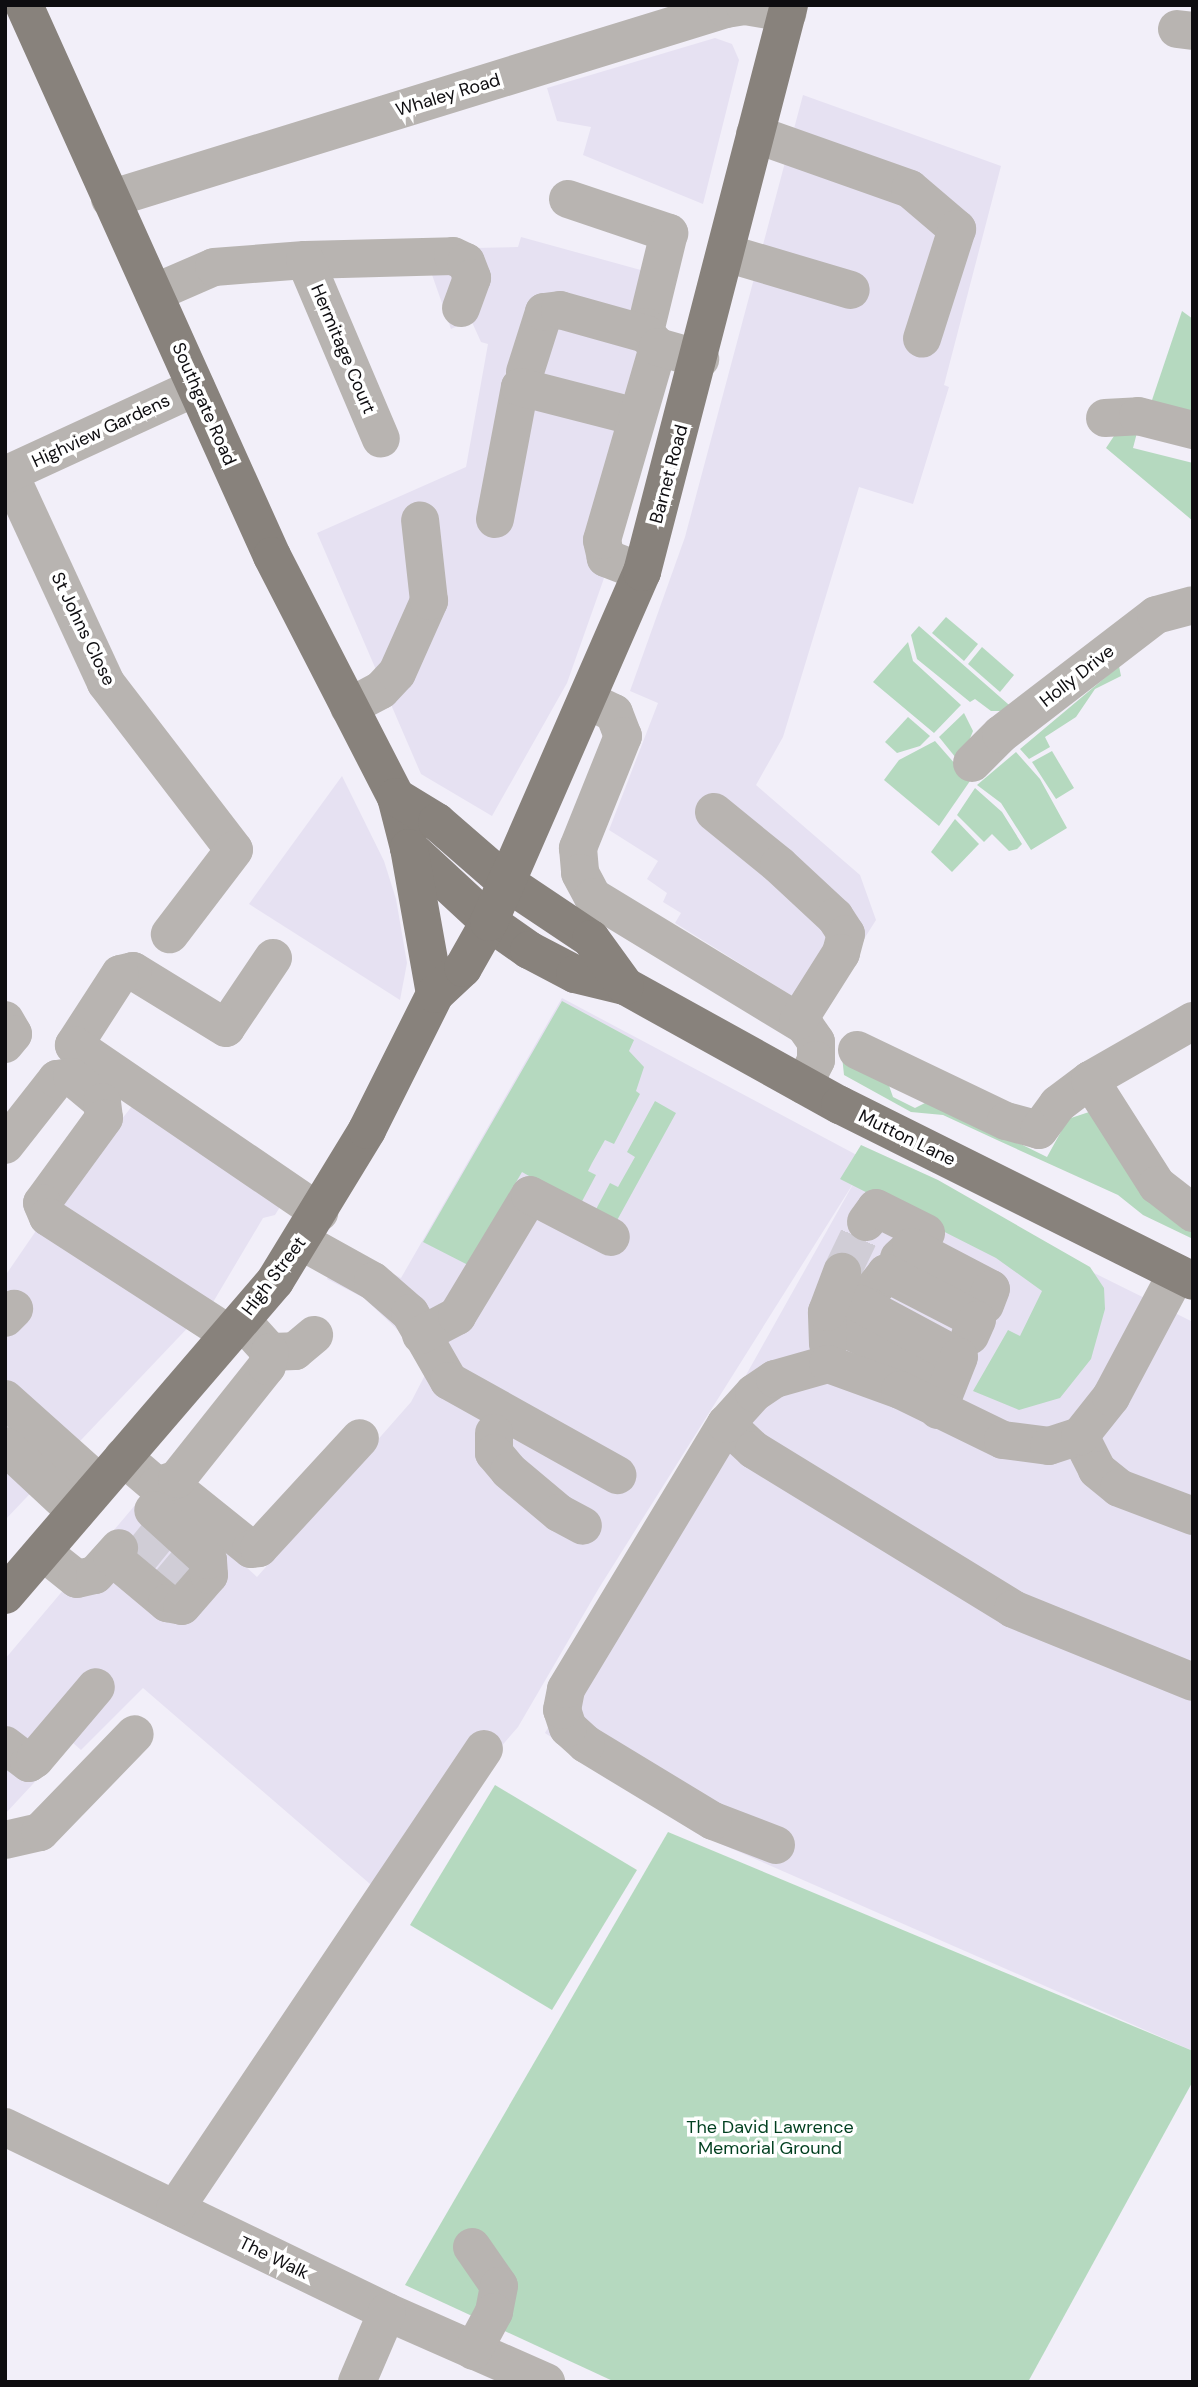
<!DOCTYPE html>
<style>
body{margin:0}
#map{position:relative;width:1198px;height:2387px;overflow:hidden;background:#f2eff9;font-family:"DM Sans",sans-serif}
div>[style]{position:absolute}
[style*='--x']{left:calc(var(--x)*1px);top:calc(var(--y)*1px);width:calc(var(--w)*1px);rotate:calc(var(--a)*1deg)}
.built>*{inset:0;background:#e6e1f2}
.green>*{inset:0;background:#b5d9bf}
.minor-tunnel>*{height:38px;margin-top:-19px;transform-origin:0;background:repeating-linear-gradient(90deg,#d0cdd6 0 38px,transparent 0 57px)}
.minor>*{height:38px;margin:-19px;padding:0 19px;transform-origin:19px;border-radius:19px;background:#b8b4b1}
.major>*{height:38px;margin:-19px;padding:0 19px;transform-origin:19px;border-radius:19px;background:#88827c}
span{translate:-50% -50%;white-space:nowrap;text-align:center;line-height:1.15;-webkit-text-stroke:7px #fff;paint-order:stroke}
.street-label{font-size:18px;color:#0e0d10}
.park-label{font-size:18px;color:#003f1f}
.frame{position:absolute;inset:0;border:7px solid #0e0d10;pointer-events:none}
</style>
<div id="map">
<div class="built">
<i style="clip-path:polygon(715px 38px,732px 44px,739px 60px,703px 204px,583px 155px,591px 127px,557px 121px,547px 88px)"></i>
<i style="clip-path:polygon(803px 95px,1001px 166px,944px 385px,949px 387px,913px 504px,859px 487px,783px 737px,756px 785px,860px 875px,876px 920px,818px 1012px,675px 923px,681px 913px,663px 902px,667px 893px,647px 879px,658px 861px,609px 830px,658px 703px,630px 691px,685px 537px)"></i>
<i style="clip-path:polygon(521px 237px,648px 272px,668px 338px,603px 581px,567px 683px,492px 816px,421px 774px,317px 533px,466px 467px,488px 344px,481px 342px,471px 320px,451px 329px,430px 269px,429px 249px,518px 247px)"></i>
<i style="clip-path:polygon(342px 776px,384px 861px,396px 899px,407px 963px,400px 1000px,249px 904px)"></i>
<i style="clip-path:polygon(562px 998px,868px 1161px,1193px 1322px,1193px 2051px,696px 1833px,545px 1733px,856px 1179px,599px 1588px,518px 1727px,377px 1890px,143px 1688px,81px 1750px,72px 1742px,5px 1814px,5px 1659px,136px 1504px,177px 1504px,257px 1577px,411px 1402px,425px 1375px,403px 1335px,364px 1298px,327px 1279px,343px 1248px,401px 1278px)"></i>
<i style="clip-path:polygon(136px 1101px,283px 1202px,275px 1215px,263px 1218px,209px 1309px,49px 1212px)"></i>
<i style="clip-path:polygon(40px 1225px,197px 1318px,5px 1520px,5px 1276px)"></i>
</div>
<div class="green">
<i style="clip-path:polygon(1182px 311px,1193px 319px,1193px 412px,1151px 403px)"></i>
<i style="clip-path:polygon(1139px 425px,1133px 448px,1193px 463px,1193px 521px,1106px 448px,1114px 436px)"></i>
<i style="clip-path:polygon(946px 617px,978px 644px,964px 661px,932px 633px)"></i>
<i style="clip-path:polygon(919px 626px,1016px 711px,991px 711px,975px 699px,970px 702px,917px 659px,911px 635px)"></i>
<i style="clip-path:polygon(908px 642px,913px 661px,961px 705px,934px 733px,873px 682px)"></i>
<i style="clip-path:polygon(982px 647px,1014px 675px,1000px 692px,968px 664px)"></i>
<i style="clip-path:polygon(1119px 666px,1121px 676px,1095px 689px,1076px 717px,1045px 737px,1050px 747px,1029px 759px,1020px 749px)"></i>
<i style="clip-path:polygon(964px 713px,973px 731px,960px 763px,939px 737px)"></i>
<i style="clip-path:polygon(908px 717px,930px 736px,920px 746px,897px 753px,885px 742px)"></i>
<i style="clip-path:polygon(935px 741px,970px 781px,939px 826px,884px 780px,899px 760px)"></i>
<i style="clip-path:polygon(1052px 751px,1074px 788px,1056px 799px,1032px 762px)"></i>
<i style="clip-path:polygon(1016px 752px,1040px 779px,1067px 828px,1031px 850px,1001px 803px,977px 785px)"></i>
<i style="clip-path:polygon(975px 788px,1002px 812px,1022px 844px,1017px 849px,1009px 851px,992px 834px,984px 842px,957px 815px)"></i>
<i style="clip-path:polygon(955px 819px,979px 844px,952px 872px,931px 852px)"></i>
<i style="clip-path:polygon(562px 1001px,634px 1040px,629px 1051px,644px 1067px,636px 1091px,640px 1094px,614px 1144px,605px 1140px,592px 1163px,588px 1171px,596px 1175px,580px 1205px,522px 1172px,468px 1265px,423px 1242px)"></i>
<i style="clip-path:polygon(842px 1056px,887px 1080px,893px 1097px,915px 1108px,931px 1100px,1047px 1157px,1068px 1119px,1089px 1112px,1193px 1225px,1193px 1239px,1143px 1215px,1118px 1195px,997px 1140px,943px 1115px,911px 1112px,844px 1075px)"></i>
<i style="clip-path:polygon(655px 1101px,676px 1113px,615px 1224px,594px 1213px,610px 1183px,618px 1187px,635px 1157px,627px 1152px)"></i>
<i style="clip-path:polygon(861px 1145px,938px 1180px,1090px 1267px,1104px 1288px,1105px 1309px,1091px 1359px,1060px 1398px,1019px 1410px,973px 1391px,1008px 1330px,1020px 1336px,1042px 1291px,996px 1258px,840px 1179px)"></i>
<i style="clip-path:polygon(495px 1785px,637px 1870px,552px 2010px,410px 1925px)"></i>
<i style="clip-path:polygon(668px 1832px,1193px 2051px,1193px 2081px,1028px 2382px,615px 2382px,405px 2285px)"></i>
</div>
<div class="minor-tunnel">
<i style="--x:842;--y:1272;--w:55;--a:-64.4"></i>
<i style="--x:136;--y:1562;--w:36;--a:-51"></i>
<i style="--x:167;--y:1587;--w:35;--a:-50"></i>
</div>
<div class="minor">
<i style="--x:1177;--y:29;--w:16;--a:7"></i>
<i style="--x:755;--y:134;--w:164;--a:19.5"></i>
<i style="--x:910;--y:189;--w:62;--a:40.4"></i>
<i style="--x:957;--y:229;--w:115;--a:107.7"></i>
<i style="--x:110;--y:199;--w:645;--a:-17.14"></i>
<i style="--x:726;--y:9;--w:19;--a:-9"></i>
<i style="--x:745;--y:6;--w:43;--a:9.5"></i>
<i style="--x:568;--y:199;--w:107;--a:18.6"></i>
<i style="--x:669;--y:233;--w:97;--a:103.7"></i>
<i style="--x:646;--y:327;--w:7;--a:90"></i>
<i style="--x:646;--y:334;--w:18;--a:47"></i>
<i style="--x:726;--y:253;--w:130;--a:16.5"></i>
<i style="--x:305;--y:260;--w:148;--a:-1.5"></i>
<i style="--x:453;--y:256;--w:14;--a:25"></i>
<i style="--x:466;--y:262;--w:17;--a:69"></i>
<i style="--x:472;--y:278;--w:32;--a:110"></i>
<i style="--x:154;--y:293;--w:65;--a:-23.4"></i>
<i style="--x:214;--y:267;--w:91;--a:-4.4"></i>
<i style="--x:305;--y:260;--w:194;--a:67"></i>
<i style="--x:525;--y:372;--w:63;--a:-72.4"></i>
<i style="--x:544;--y:312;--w:16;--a:-7"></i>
<i style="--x:560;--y:310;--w:89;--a:15.6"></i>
<i style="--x:1105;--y:418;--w:33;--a:-3"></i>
<i style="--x:1138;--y:416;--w:57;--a:14.3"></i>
<i style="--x:9;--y:473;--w:231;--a:65.2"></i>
<i style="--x:106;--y:683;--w:210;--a:52.5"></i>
<i style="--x:234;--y:850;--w:106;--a:127.3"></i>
<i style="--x:5;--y:475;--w:210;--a:-24.7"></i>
<i style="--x:495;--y:519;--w:134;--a:-79.3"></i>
<i style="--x:520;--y:387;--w:121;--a:14.4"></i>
<i style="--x:642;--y:572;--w:39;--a:-159"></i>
<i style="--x:606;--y:558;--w:18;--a:-103"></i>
<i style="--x:602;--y:540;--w:201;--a:-73.8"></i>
<i style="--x:658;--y:347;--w:44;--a:15.9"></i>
<i style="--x:587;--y:700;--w:30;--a:26"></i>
<i style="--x:614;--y:713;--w:25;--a:69"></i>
<i style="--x:623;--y:736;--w:121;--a:111.9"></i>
<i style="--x:578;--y:848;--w:25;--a:85"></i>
<i style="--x:580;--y:873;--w:27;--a:62"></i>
<i style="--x:593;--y:897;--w:248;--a:31.3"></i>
<i style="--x:805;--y:1026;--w:19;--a:55"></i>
<i style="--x:816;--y:1042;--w:18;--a:90"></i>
<i style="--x:816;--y:1060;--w:28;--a:116"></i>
<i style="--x:349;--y:707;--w:36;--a:-28"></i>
<i style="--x:381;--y:690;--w:23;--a:-47"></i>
<i style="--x:397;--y:673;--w:79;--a:-66"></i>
<i style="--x:429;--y:601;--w:81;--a:-96.3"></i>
<i style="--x:972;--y:763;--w:41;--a:-45"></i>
<i style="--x:1001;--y:734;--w:195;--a:-37.5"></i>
<i style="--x:1156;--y:615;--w:38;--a:-15"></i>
<i style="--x:714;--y:812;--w:84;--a:39.2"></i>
<i style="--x:779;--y:865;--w:76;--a:42.9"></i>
<i style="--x:835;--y:917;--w:20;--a:57"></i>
<i style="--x:846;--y:934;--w:20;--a:105"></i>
<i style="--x:841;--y:953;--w:80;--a:122.3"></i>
<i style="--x:273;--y:958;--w:84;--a:123.9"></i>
<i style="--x:226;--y:1028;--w:109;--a:-148.5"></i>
<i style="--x:133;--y:971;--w:13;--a:167"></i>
<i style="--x:120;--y:974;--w:85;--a:122.9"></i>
<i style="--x:74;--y:1045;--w:297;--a:34.3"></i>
<i style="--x:5;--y:1020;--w:16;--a:60"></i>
<i style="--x:13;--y:1034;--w:13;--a:129"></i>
<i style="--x:857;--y:1050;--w:165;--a:25.5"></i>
<i style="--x:1006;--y:1121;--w:34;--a:15"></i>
<i style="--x:1039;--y:1130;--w:32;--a:-54"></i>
<i style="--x:1058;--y:1104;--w:40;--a:-37"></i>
<i style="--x:1090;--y:1080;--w:119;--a:-29.8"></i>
<i style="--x:1090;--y:1080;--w:125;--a:57.5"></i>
<i style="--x:1157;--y:1185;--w:46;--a:37.9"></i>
<i style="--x:5;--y:1145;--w:84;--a:-51.8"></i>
<i style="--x:57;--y:1079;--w:15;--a:-8"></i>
<i style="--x:72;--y:1077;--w:39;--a:40"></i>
<i style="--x:102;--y:1102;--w:16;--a:83"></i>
<i style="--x:104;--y:1118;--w:105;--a:126.1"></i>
<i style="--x:42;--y:1203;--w:15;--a:67"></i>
<i style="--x:48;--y:1217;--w:216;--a:32.9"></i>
<i style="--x:866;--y:1222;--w:17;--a:-54"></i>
<i style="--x:876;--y:1208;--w:56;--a:26.6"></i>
<i style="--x:301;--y:1241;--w:82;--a:29.1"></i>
<i style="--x:373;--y:1281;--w:49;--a:40.9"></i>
<i style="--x:410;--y:1313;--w:78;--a:60.2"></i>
<i style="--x:449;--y:1381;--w:193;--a:29.2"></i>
<i style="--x:899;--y:1258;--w:16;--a:-43"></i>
<i style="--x:911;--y:1247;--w:90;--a:27.7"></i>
<i style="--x:991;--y:1289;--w:17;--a:111"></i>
<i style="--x:876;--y:1286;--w:16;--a:-52"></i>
<i style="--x:886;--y:1273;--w:102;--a:27.3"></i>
<i style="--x:977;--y:1320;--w:17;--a:114"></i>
<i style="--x:5;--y:1318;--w:13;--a:-45"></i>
<i style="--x:842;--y:1327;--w:111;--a:26.1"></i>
<i style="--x:253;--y:1333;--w:25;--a:48"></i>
<i style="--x:270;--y:1352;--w:25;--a:-2"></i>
<i style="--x:295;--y:1351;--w:25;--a:-40"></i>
<i style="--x:421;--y:1335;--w:41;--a:-27.8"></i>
<i style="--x:457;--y:1316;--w:141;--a:-58.9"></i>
<i style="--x:530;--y:1195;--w:91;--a:27.4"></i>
<i style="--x:828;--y:1342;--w:50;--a:-49.9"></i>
<i style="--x:860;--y:1304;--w:112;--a:28.2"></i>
<i style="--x:959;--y:1357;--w:57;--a:111.6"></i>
<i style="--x:828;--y:1344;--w:32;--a:-92"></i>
<i style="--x:827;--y:1312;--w:43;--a:-69.4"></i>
<i style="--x:5;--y:1399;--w:127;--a:41.8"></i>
<i style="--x:726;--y:1424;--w:38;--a:43"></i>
<i style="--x:754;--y:1450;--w:304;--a:31.5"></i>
<i style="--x:1013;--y:1609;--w:194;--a:22.1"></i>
<i style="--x:494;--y:1433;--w:20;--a:90"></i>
<i style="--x:494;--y:1453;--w:23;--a:50"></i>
<i style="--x:509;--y:1471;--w:65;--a:40"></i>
<i style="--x:559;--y:1513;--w:27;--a:28"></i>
<i style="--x:1080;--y:1436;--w:38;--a:63"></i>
<i style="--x:1097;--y:1470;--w:28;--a:39"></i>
<i style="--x:1119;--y:1488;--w:79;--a:20.7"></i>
<i style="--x:5;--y:1446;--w:97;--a:42.9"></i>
<i style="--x:123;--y:1457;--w:45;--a:40.5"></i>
<i style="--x:157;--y:1486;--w:24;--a:15"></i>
<i style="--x:180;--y:1492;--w:91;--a:38.8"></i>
<i style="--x:251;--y:1549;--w:8;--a:-7"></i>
<i style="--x:259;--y:1548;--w:149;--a:-47.4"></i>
<i style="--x:157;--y:1486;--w:21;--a:-19"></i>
<i style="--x:177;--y:1479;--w:144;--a:-51.5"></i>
<i style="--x:267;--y:1366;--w:14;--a:-78"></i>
<i style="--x:43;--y:1552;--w:43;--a:38.5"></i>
<i style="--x:77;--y:1579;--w:18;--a:-13"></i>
<i style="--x:95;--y:1575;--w:36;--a:-48"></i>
<i style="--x:112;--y:1557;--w:72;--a:39.9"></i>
<i style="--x:167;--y:1603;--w:15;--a:11"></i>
<i style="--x:182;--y:1606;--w:41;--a:-48.9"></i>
<i style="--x:209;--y:1575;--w:15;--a:-94"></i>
<i style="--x:208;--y:1560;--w:74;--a:-137.7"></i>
<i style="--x:5;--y:1745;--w:30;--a:37"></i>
<i style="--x:29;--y:1763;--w:7;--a:-34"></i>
<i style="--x:35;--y:1759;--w:94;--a:-49.7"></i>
<i style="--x:5;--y:1840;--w:36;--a:-13"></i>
<i style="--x:40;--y:1832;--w:136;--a:-45.9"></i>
<i style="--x:776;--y:1845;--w:67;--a:-159.1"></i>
<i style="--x:713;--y:1821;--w:149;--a:-148.8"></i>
<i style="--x:586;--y:1744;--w:24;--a:-138"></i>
<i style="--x:568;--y:1728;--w:19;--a:-108"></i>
<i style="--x:562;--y:1710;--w:21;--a:-79"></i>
<i style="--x:566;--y:1689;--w:310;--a:-58.9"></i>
<i style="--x:726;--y:1424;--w:42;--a:-47.9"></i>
<i style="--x:754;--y:1393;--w:25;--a:-34"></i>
<i style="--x:775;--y:1379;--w:55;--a:-15.8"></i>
<i style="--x:828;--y:1364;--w:77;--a:19.9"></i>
<i style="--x:900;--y:1390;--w:114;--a:25.9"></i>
<i style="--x:1003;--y:1440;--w:46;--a:7.4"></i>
<i style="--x:1049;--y:1446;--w:33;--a:-18"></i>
<i style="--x:1080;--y:1436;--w:50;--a:-51.5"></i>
<i style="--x:1111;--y:1397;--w:140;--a:-62"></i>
<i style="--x:5;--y:2127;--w:424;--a:25.8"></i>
<i style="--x:387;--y:2312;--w:174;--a:23.8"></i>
<i style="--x:175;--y:2209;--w:554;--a:-56.11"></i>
<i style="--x:472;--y:2247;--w:47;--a:55.3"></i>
<i style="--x:499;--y:2286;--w:26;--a:101"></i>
<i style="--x:494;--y:2312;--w:44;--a:118.3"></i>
<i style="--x:357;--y:2382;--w:76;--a:-66.8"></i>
</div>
<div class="major">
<i style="--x:24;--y:5;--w:604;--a:65.77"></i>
<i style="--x:272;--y:556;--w:271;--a:62.8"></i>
<i style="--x:396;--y:797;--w:53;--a:75.7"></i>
<i style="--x:409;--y:848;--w:109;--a:42.8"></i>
<i style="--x:489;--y:922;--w:49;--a:35"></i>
<i style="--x:529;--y:950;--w:52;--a:27.6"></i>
<i style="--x:575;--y:974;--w:51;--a:13.5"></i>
<i style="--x:625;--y:986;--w:246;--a:29"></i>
<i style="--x:840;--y:1105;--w:394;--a:26.5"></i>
<i style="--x:396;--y:797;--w:48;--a:31.4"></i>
<i style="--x:437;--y:822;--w:91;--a:41"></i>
<i style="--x:506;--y:882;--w:102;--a:33.8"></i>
<i style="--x:591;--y:939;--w:58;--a:54.1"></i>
<i style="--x:409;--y:848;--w:148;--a:79.9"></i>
<i style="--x:5;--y:1595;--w:414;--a:-49.3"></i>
<i style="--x:275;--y:1281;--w:177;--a:-58.6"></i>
<i style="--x:367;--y:1130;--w:152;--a:-63.4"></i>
<i style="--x:435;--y:994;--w:38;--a:-43"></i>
<i style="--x:463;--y:968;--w:53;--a:-60.5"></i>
<i style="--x:489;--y:922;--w:382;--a:-66.4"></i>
<i style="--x:642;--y:572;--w:586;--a:-75.47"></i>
</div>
<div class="street-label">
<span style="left:448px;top:95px;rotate:-17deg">Whaley Road</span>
<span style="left:343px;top:349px;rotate:67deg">Hermitage Court</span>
<span style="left:204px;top:404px;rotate:66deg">Southgate Road</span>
<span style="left:101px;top:431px;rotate:-25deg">Highview Gardens</span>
<span style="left:669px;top:474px;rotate:-75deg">Barnet Road</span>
<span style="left:83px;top:629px;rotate:64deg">St Johns Close</span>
<span style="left:1077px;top:676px;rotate:-38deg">Holly Drive</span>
<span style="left:907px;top:1138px;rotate:26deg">Mutton Lane</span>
<span style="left:274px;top:1276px;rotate:-53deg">High Street</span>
<span style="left:274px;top:2258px;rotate:26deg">The Walk</span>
</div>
<div class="park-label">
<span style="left:770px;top:2138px">The David Lawrence<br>Memorial Ground</span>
</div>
<div class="frame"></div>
</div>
